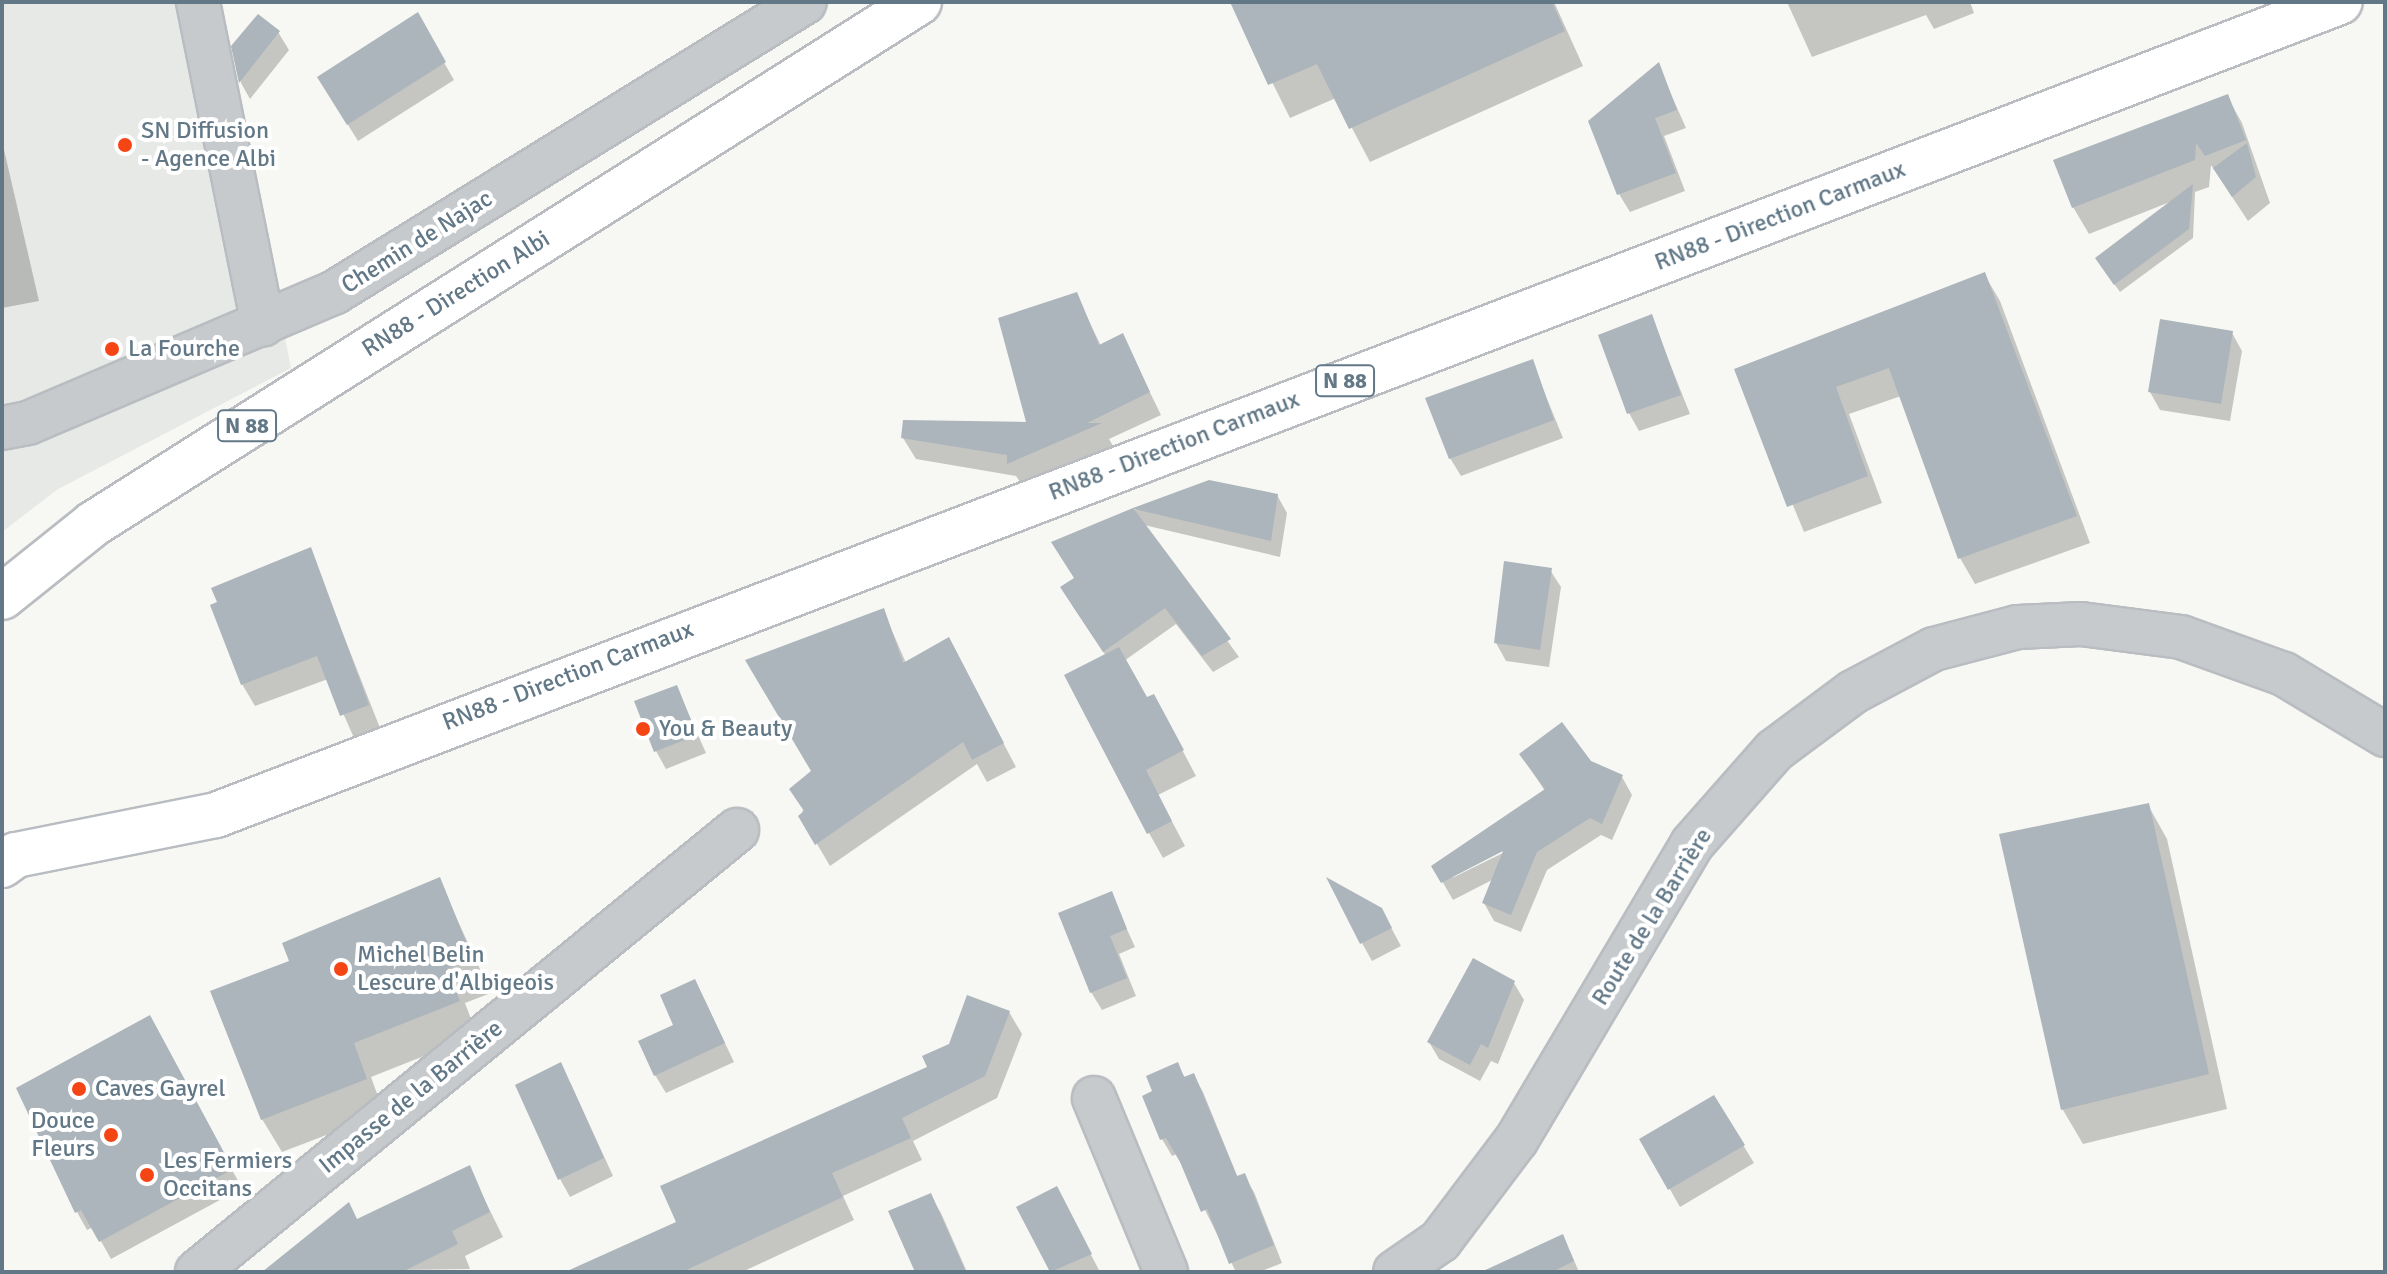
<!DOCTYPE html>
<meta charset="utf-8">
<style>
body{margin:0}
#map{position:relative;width:2387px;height:1274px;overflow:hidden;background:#f7f7f3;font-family:Signika,sans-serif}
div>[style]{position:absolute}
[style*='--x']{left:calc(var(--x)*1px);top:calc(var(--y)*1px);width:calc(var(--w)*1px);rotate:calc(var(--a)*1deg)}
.built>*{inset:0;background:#e7e9e6}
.shadow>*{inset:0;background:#0003}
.building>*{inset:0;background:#acb5bb}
.roads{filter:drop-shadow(2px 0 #b9bdc1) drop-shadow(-2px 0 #b9bdc1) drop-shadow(0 2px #b9bdc1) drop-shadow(0 -2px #b9bdc1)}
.minor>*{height:42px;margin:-21px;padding:0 21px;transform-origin:21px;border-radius:21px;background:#c6cacd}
.major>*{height:44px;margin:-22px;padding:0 22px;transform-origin:22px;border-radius:22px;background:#fff}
.dots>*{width:22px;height:22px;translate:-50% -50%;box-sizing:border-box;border:4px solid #fff;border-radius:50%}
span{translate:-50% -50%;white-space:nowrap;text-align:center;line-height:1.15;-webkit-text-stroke:8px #fff;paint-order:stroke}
.shield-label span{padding:2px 6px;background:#fff;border:2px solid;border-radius:6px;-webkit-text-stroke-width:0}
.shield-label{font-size:22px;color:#627887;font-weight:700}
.poi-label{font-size:24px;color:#627887}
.left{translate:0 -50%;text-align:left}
.right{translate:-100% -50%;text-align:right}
.street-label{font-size:24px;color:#627887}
.frame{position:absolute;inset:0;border:4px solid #627887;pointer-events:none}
</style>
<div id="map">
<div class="built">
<i style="clip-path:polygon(2px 2px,217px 2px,291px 368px,58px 489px,2px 532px)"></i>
</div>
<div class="shadow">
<i style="clip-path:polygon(1232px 2px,1554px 2px,1583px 66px,1370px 162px,1336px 98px,1290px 118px)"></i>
<i style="clip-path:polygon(1787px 2px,1970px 2px,1974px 13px,1934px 29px,1926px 15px,1812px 57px)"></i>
<i style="clip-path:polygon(417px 15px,454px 80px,358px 141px,329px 94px)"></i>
<i style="clip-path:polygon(278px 32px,289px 50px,250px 99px,241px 83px,234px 47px)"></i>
<i style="clip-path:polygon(1658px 65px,1686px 128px,1664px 136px,1685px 191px,1630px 212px,1619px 194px)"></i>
<i style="clip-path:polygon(2227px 96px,2242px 123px,2270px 203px,2248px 221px,2211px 165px,2209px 187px,2195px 192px,2193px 238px,2120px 292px,2102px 267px,2170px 202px,2089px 234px,2073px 207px)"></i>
<i style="clip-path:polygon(2px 141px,39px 301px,2px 308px)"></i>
<i style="clip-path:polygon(1984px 274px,2000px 301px,2090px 543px,1975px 584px,1960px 558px,1901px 396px,1849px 414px,1882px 503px,1804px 532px,1737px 370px)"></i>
<i style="clip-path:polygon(1076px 294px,1101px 346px,1122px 335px,1161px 415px,1109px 439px,1113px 446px,1022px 485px,1016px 476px,916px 459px,903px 438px,1029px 424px)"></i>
<i style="clip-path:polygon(1651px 316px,1690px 414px,1639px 431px,1629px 413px)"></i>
<i style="clip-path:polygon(2232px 333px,2242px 351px,2230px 421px,2160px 410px,2150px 392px)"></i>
<i style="clip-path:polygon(1532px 362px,1563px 438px,1461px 476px,1450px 458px)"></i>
<i style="clip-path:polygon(1209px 482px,1277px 495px,1287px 513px,1280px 557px,1144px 525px,1239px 657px,1213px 672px,1176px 624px,1124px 661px,1147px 700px,1167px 721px,1196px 776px,1158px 795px,1185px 846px,1163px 858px,1149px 833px,1106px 656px,1072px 605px,1076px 580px,1134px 510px)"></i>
<i style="clip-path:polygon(310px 550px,380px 728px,354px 738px,328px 679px,255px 706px,242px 684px)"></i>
<i style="clip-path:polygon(1550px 570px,1561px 587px,1549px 667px,1506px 661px,1496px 643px)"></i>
<i style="clip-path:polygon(883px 610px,906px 663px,961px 663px,1016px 767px,987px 782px,977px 764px,830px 866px,801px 817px,813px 772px)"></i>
<i style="clip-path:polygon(677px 688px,706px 753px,666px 769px,656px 751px)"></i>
<i style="clip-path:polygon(evenodd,1521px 755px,1590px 762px,1622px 777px,1632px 795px,1612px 840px,1601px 835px,1547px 870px,1521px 932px,1494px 921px,1484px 903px,1494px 879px,1453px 900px,1434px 867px,1545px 791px,1521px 755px,1511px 845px,1513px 848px,1452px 878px,1460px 871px,1511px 845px)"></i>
<i style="clip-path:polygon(2148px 805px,2167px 839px,2227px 1109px,2083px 1144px,2063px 1110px,2002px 836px)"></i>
<i style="clip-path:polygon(439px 880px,491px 993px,465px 1003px,477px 1035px,371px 1077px,384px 1113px,282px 1152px,262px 1119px,291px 962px)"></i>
<i style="clip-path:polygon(1111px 894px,1135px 947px,1119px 954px,1136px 996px,1102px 1010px,1091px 992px)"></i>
<i style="clip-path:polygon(1381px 909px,1401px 946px,1372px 961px,1362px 943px)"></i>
<i style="clip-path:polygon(1514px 983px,1524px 1000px,1498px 1064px,1491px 1061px,1480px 1081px,1439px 1059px,1429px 1042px)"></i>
<i style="clip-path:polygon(704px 999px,734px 1062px,666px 1093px,655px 1075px,675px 1026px)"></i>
<i style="clip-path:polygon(1009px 1012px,1022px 1034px,997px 1098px,913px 1141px,922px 1160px,843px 1196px,854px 1220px,742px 1272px,594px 1272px,930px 1068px,951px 1045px)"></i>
<i style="clip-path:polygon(159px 1036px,242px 1188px,111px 1259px,93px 1227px,87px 1230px,77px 1212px)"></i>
<i style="clip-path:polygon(1177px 1065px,1186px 1079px,1194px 1076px,1203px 1092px,1238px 1178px,1244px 1176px,1254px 1192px,1282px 1263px,1259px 1272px,1236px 1272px,1177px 1154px,1172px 1156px,1162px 1139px,1155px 1092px)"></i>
<i style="clip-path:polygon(570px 1082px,613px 1176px,570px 1197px,560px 1179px)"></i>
<i style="clip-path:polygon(1714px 1097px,1754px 1163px,1680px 1207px,1642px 1140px)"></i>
<i style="clip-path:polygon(469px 1168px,503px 1237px,465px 1256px,470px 1269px,265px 1272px)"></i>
<i style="clip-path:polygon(930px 1195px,941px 1213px,967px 1272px,917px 1272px)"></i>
<i style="clip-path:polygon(1066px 1207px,1100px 1272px,1052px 1272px,1019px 1208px)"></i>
<i style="clip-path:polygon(1570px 1251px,1579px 1272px,1487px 1272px)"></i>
</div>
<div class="building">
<i style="clip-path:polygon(1230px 2px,1552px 2px,1565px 31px,1349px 129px,1317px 64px,1268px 85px)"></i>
<i style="clip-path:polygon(418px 12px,446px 62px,347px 125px,317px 77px)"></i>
<i style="clip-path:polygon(258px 14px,280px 31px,239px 83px,231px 46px)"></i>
<i style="clip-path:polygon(1659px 62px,1677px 110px,1655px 118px,1676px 173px,1617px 195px,1588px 121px)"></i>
<i style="clip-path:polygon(2228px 94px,2246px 140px,2205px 156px,2196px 143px,2195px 160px,2072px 208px,2053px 160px)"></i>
<i style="clip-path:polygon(2247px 143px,2256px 177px,2232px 197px,2213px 168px)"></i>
<i style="clip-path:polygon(2193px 184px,2189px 229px,2114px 285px,2095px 258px)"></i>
<i style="clip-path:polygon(1985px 272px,2077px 516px,1958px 559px,1889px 368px,1836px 387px,1868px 476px,1787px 507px,1734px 369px)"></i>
<i style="clip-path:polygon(1077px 292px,1099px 345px,1123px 333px,1150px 392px,1087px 423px,1102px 423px,1007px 464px,1007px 455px,901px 438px,903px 420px,1026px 422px,998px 318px)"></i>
<i style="clip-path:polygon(1652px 314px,1681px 395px,1627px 414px,1598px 335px)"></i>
<i style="clip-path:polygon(2160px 319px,2233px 331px,2221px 404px,2148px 392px)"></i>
<i style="clip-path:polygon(1533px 359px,1554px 420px,1449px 459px,1425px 398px)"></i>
<i style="clip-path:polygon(1209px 480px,1278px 494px,1271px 541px,1134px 509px,1231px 639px,1202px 656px,1165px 608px,1103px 652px,1060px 587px,1074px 578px,1051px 542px,1133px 508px)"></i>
<i style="clip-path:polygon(311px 547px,369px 705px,340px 716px,317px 656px,241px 685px,210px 605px,217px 602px,211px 588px)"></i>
<i style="clip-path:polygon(1504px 561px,1552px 568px,1540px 650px,1494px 643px)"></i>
<i style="clip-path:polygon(884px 608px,903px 663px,949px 637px,1004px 743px,972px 760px,963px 742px,815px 845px,798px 816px,804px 811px,789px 789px,811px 771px,745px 660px)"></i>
<i style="clip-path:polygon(1119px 647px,1147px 697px,1154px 694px,1184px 750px,1146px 770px,1172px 821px,1147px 834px,1064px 675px)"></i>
<i style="clip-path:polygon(677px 685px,697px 735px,654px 752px,634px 701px)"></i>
<i style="clip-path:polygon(1562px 722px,1591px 761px,1623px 775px,1602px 824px,1590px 818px,1537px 852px,1511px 915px,1482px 903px,1503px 851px,1441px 883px,1431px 866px,1545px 789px,1519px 754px)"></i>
<i style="clip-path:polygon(2149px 803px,2209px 1074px,2061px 1110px,1999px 834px)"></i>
<i style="clip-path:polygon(440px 877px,473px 959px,447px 969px,460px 1001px,354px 1043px,367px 1079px,261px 1120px,210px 991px,289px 961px,282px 943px)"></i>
<i style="clip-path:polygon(1326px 877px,1382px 908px,1392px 928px,1360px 944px)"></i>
<i style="clip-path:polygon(1112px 891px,1127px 929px,1110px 936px,1127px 978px,1090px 993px,1058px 913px)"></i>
<i style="clip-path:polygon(1473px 958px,1515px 981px,1488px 1048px,1481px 1044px,1470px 1065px,1427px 1042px)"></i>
<i style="clip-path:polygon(695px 979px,725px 1043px,654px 1076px,638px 1041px,673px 1025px,660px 995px)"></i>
<i style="clip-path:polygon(967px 995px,1010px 1011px,985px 1076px,902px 1118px,911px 1138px,832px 1173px,843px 1197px,682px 1272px,565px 1272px,676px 1222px,660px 1186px,927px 1067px,922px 1056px,949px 1044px)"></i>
<i style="clip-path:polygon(150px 1015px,233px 1169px,99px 1242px,81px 1210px,75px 1213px,16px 1088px)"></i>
<i style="clip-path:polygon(561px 1062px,604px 1158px,558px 1180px,515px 1085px)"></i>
<i style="clip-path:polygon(1178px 1062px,1184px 1077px,1194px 1073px,1237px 1176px,1245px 1173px,1274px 1245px,1229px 1264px,1207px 1209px,1201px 1212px,1180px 1162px,1166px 1138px,1160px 1140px,1142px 1096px,1152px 1091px,1146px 1076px)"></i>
<i style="clip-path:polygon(1714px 1095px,1745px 1145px,1668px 1190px,1639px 1139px)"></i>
<i style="clip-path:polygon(470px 1165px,490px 1212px,452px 1231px,458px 1244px,402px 1272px,262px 1272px,349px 1202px,357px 1219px)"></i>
<i style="clip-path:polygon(1057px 1186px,1092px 1254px,1050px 1272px,1016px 1207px)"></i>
<i style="clip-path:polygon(931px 1193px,966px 1272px,915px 1272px,888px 1211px)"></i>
<i style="clip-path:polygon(1563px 1234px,1574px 1261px,1552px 1272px,1481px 1272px)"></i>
</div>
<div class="roads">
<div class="minor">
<i style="--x:198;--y:2;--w:329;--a:78.6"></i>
<i style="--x:2;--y:428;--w:26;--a:-11"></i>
<i style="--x:28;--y:423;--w:334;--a:-23.1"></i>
<i style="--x:335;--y:292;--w:552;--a:-31.68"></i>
<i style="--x:1094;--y:1098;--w:188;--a:67.5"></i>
<i style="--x:197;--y:1272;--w:698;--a:-39.3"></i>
<i style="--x:1395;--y:1272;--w:55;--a:-34.6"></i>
<i style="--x:1440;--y:1241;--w:128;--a:-53"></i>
<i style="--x:1517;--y:1139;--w:343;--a:-59.3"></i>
<i style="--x:1692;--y:844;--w:125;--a:-48.6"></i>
<i style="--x:1775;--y:750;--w:97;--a:-36.6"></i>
<i style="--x:1853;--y:692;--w:92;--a:-28"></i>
<i style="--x:1934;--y:649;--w:87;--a:-14.7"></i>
<i style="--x:2018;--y:627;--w:63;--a:-2.7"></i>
<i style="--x:2081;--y:624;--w:101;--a:7.4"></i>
<i style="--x:2181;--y:637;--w:109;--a:19.8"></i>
<i style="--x:2284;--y:674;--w:118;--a:31.1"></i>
</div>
<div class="major">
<i style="--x:2;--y:597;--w:117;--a:-38.7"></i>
<i style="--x:93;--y:524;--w:977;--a:-32.29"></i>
<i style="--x:2;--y:865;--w:17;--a:-36"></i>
<i style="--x:16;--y:855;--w:204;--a:-11.3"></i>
<i style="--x:216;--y:815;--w:2274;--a:-20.95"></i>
</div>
</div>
<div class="dots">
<i style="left:125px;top:145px;background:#f64514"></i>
<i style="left:112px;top:349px;background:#f64514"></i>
<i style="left:643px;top:729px;background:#f64514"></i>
<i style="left:341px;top:969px;background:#f64514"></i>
<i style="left:79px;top:1089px;background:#f64514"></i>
<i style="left:111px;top:1135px;background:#f64514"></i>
<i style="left:147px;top:1175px;background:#f64514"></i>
</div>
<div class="shield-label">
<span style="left:1345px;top:381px">N 88</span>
<span style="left:247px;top:426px">N 88</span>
</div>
<div class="poi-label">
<span class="left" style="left:141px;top:145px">SN Diffusion<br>- Agence Albi</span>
<span class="left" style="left:128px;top:349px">La Fourche</span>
<span class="left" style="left:659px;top:729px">You &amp; Beauty</span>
<span class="left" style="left:357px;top:969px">Michel Belin<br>Lescure d'Albigeois</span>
<span class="left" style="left:95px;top:1089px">Caves Gayrel</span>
<span class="right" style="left:95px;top:1135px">Douce<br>Fleurs</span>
<span class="left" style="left:163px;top:1175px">Les Fermiers<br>Occitans</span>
</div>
<div class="street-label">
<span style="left:1780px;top:216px;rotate:-21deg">RN88 - Direction Carmaux</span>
<span style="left:417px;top:242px;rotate:-32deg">Chemin de Najac</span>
<span style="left:456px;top:294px;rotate:-32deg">RN88 - Direction Albi</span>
<span style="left:1174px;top:446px;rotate:-21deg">RN88 - Direction Carmaux</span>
<span style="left:568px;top:676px;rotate:-21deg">RN88 - Direction Carmaux</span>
<span style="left:1652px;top:917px;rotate:-58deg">Route de la Barrière</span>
<span style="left:411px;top:1097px;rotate:-39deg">Impasse de la Barrière</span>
</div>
<div class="frame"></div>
</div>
